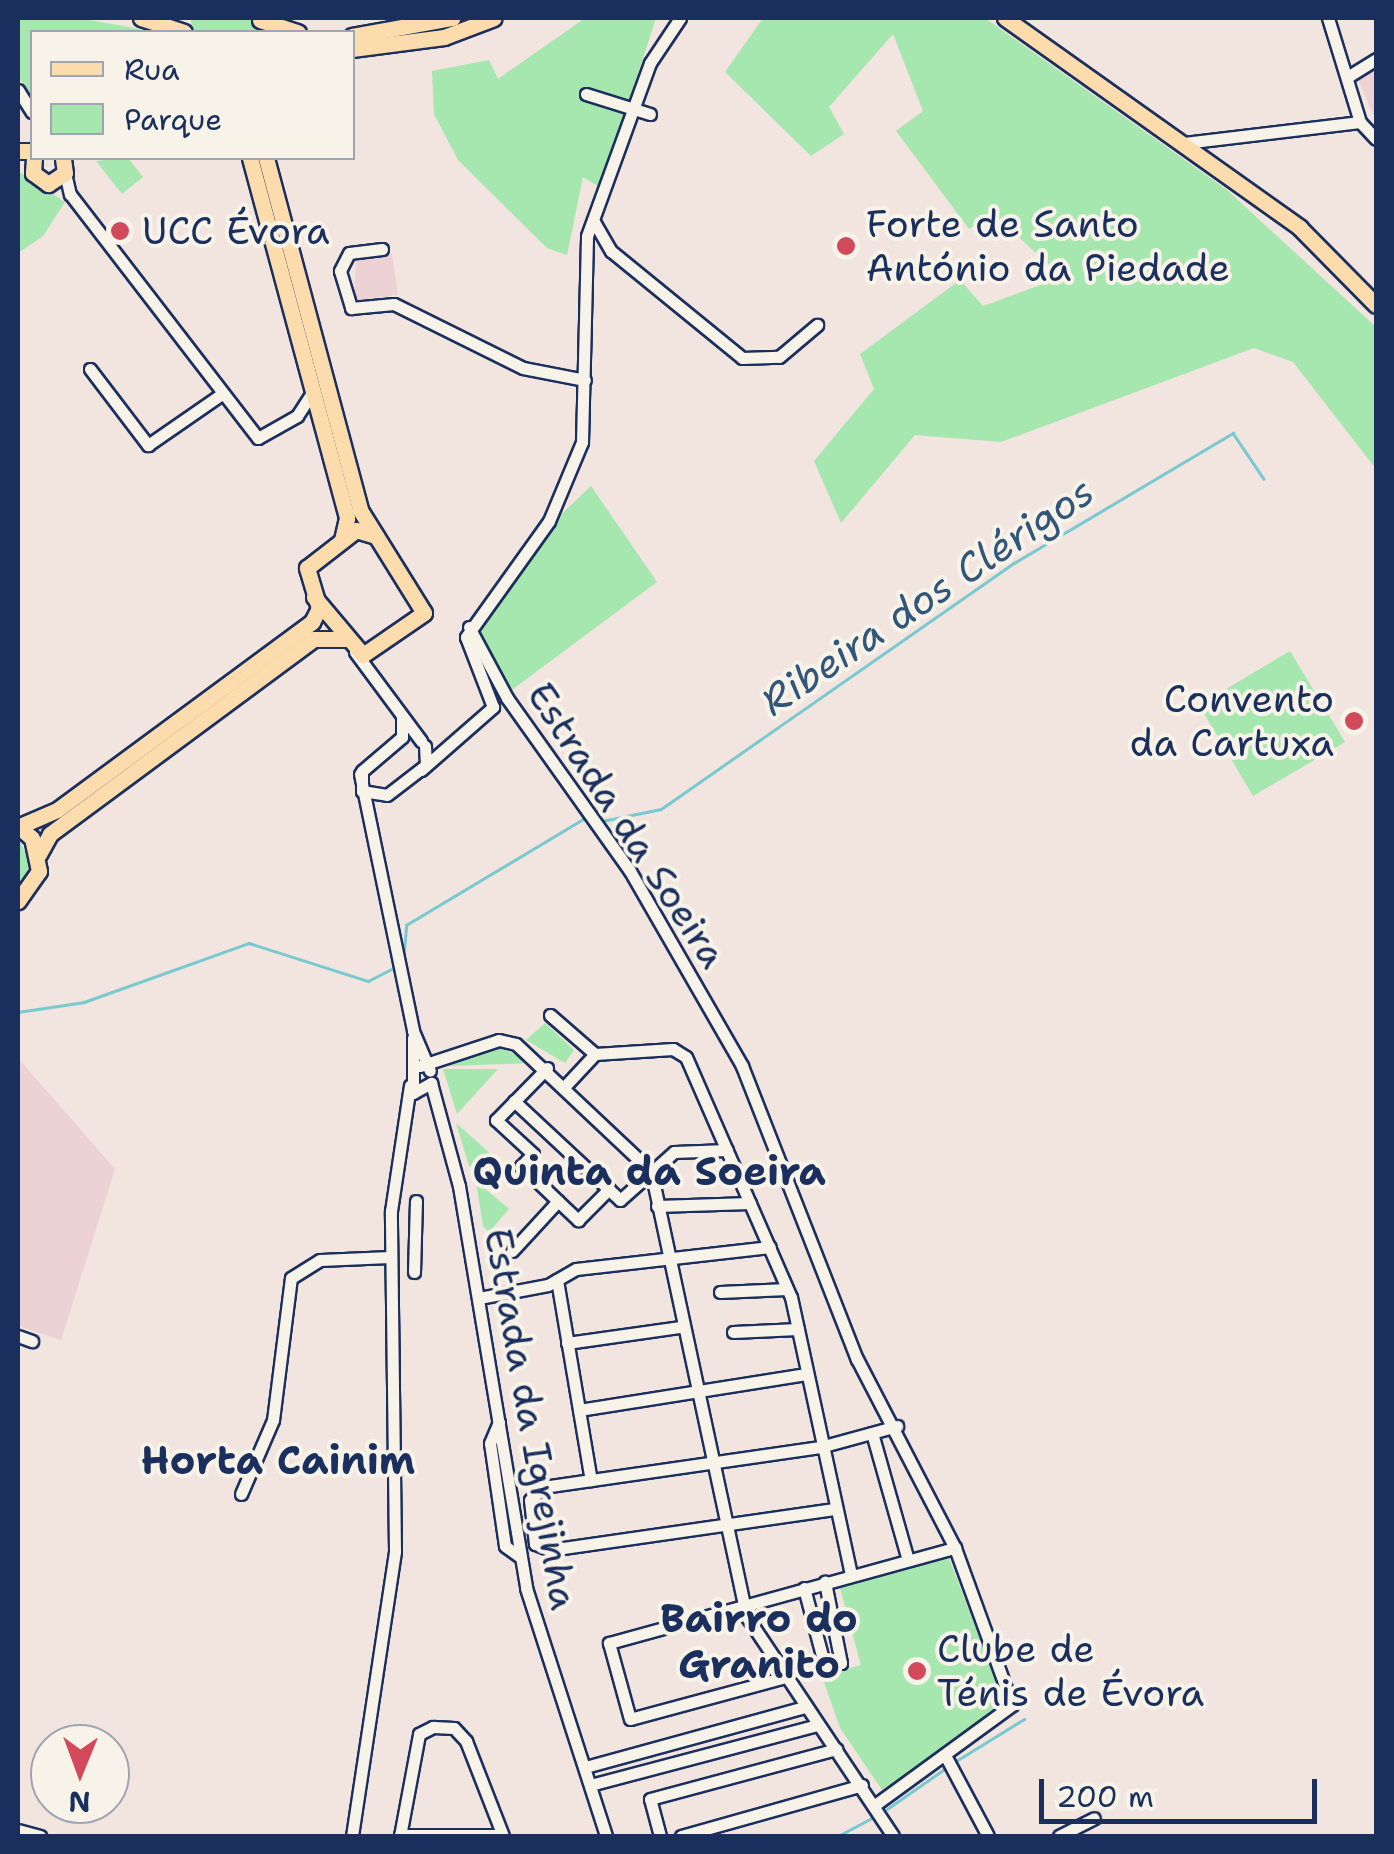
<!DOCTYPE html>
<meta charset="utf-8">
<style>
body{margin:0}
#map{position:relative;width:1394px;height:1854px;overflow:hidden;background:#f2e4df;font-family:"Shantell Sans",sans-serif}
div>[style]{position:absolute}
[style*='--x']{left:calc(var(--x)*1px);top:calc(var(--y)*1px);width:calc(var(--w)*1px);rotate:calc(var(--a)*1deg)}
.built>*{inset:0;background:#ecd2d5}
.green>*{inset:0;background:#a6e6af}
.stream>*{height:2.5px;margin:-1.25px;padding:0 1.25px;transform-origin:1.25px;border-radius:1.25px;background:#78c9d0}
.roads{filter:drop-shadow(2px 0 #1b2f5e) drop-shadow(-2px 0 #1b2f5e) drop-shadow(0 2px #1b2f5e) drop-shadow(0 -2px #1b2f5e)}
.minor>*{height:11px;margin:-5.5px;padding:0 5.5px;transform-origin:5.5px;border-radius:5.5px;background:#f7f3e8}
.major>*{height:15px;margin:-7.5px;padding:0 7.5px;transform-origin:7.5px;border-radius:7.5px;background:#fcdcac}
.dots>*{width:28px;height:28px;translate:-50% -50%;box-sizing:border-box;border:5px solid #f7f3e8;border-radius:50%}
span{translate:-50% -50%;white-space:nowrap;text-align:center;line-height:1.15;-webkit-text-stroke:8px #f7f3e8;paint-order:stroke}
.poi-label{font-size:38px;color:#1b2f5e}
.left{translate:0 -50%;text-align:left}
.right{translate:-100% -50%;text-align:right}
.street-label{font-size:38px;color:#1b2f5e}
.water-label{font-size:40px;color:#32567a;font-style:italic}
.neighbourhood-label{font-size:40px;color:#1b2f5e;font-weight:700}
.frame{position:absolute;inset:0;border:20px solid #1b2f5e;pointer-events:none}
.legend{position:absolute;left:30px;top:30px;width:325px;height:130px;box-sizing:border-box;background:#f7f3e8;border:2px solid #9fa5b1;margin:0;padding:12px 18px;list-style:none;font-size:30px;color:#1b2f5e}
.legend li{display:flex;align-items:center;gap:20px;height:50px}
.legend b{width:50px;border:2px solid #9fa5b1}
.north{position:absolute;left:30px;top:1724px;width:100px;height:100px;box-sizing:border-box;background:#f7f3e8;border:2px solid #9fa5b1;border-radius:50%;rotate:181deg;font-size:28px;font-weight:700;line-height:40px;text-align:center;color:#1b2f5e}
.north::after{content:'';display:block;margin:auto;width:35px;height:45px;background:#d1495b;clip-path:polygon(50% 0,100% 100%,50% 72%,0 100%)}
.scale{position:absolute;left:1039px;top:1779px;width:278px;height:45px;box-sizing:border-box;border:5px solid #1b2f5e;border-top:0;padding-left:12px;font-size:30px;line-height:35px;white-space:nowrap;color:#1b2f5e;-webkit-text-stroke:8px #f7f3e8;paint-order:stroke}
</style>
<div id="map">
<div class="built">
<i style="clip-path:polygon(1376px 65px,1376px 120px,1358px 80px)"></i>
<i style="clip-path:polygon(392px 254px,398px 295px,354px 301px,356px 259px)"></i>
<i style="clip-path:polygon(18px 1058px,115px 1169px,61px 1340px,18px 1326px)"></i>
</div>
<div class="green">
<i style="clip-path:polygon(18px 18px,79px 18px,155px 32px,32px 32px,32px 97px,18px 76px)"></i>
<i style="clip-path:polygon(191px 18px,252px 18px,256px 32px,192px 32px)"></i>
<i style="clip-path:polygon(585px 18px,656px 18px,601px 188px,583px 177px,567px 255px,547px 248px,458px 160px,434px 114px,432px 71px,489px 60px,498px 79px)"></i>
<i style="clip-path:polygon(763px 18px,985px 18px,1227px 190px,1376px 327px,1376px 469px,1293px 362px,1254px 348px,1001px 442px,915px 435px,841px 523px,814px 461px,874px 389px,860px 354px,960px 280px,983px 306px,1062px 277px,994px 214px,969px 229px,896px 131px,923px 111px,893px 34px,829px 107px,844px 134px,811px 156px,725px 72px)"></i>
<i style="clip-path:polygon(128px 158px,143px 177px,122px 194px,96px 161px)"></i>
<i style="clip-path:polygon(18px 171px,65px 202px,43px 236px,18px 253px)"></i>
<i style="clip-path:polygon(591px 486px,657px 582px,509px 692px,477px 631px,550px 525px)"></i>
<i style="clip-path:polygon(1290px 651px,1345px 742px,1253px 796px,1199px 705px)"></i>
<i style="clip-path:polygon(18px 837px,31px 864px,18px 890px)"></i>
<i style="clip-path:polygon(545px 1023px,574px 1050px,565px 1063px,526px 1040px)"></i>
<i style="clip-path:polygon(497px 1046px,532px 1063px,450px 1066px,448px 1060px)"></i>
<i style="clip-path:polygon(443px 1069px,498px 1069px,457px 1114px)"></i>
<i style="clip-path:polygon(456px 1123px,493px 1156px,478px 1173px,469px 1166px)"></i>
<i style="clip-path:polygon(476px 1181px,509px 1209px,489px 1232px,483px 1226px)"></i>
<i style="clip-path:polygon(949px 1558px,1006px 1707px,882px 1790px,840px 1728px,822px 1676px,861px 1665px,840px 1588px)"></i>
</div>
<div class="stream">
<i style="--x:602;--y:821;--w:60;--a:-11.5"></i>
<i style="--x:661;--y:809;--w:430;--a:-34.9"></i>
<i style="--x:1014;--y:563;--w:255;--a:-30.7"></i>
<i style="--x:1233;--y:433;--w:55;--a:56"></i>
<i style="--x:403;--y:962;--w:37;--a:-85"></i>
<i style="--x:406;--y:925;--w:206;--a:-30.9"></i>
<i style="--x:18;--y:1012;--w:67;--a:-8.6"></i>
<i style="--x:84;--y:1002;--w:175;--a:-19.7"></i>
<i style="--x:249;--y:943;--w:125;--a:17.7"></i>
<i style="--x:368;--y:981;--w:33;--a:-27"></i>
<i style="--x:956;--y:1761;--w:80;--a:-31.7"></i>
<i style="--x:887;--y:1809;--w:72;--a:-34.8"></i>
<i style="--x:838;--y:1836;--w:40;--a:-28"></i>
</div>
<div class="roads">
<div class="minor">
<i style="--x:1328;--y:18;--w:109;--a:72.9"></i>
<i style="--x:1349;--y:76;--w:32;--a:-32"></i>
<i style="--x:18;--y:90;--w:26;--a:58"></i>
<i style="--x:586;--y:94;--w:67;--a:17.4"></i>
<i style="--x:1360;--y:122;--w:23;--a:47"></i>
<i style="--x:1184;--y:143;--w:177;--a:-6.8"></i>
<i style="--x:65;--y:173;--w:22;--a:77"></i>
<i style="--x:70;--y:194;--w:308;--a:52.4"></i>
<i style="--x:258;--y:438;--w:45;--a:-29.4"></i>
<i style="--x:297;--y:416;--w:30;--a:-57"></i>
<i style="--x:593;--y:220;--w:36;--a:60"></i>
<i style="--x:611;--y:251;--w:169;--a:39.2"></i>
<i style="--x:742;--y:358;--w:37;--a:-2"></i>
<i style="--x:779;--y:357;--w:50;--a:-40.1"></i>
<i style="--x:382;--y:249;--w:33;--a:173"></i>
<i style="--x:349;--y:253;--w:20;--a:117"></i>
<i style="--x:340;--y:271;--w:39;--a:73"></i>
<i style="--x:351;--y:308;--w:43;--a:-5.3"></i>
<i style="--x:394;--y:304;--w:144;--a:26.4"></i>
<i style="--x:523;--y:368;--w:63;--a:11"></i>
<i style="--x:90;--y:369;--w:96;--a:52.7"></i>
<i style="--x:148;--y:445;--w:91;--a:-34.7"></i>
<i style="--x:469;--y:627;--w:81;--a:61.8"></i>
<i style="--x:507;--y:698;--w:212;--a:54.6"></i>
<i style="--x:630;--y:871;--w:225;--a:60.1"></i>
<i style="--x:742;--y:1066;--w:315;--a:68.6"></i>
<i style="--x:857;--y:1359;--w:213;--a:62.6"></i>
<i style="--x:955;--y:1548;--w:167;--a:70"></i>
<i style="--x:1012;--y:1705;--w:170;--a:143.9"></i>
<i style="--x:355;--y:652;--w:111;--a:53.4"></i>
<i style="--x:402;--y:717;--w:20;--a:90"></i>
<i style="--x:402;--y:737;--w:52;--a:139.6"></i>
<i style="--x:362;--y:771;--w:20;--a:90"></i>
<i style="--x:362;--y:791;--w:25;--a:9"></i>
<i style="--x:387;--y:795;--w:49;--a:-37.6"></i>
<i style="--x:426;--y:765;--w:19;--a:-93"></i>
<i style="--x:421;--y:770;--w:96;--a:-41.2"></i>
<i style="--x:493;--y:707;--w:75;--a:-111.1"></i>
<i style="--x:466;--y:637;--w:143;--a:-54.4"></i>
<i style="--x:549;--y:521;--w:86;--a:-67.3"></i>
<i style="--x:582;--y:442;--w:206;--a:-88.6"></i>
<i style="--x:587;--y:236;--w:184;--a:-70"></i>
<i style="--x:650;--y:63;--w:54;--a:-56.3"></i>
<i style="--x:360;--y:774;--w:262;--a:78.3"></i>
<i style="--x:413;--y:1031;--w:43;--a:67"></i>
<i style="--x:550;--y:1015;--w:60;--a:40.9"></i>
<i style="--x:413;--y:1038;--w:55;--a:90"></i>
<i style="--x:413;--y:1093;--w:21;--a:-29"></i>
<i style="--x:420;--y:1066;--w:83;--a:-18.2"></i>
<i style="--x:499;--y:1040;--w:17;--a:13"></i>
<i style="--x:516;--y:1044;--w:185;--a:43.3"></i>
<i style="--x:651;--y:1171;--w:456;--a:77.9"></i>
<i style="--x:747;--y:1617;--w:263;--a:56.3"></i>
<i style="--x:547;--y:1068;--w:73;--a:134.4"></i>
<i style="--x:496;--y:1120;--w:50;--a:42.6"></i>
<i style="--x:533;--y:1154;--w:17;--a:135"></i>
<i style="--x:521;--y:1166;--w:79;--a:43.5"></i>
<i style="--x:578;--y:1220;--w:44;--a:-45"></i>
<i style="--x:431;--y:1083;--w:107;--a:74.8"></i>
<i style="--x:459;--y:1186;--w:408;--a:80.5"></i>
<i style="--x:526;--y:1588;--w:261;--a:72.1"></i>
<i style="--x:566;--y:1085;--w:42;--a:-46.9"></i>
<i style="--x:595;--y:1054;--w:78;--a:-3.7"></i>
<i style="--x:673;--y:1049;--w:15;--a:32"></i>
<i style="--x:686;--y:1057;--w:262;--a:66.4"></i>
<i style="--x:791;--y:1297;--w:284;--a:77.8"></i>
<i style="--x:514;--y:1101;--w:145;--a:43"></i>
<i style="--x:620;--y:1200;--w:72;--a:-41.6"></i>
<i style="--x:674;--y:1152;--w:53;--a:-2.2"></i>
<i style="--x:657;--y:1206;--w:93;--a:-1.8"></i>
<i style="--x:512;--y:1251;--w:68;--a:-47.4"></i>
<i style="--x:414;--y:1272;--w:71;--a:-88.4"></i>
<i style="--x:557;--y:1280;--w:203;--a:80.4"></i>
<i style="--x:720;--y:1292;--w:67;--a:-2.6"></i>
<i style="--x:479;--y:1298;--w:70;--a:-10.7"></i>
<i style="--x:548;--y:1285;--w:32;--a:-30"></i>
<i style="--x:576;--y:1269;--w:195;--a:-6.5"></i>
<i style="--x:733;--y:1332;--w:65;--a:-2.6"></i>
<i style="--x:18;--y:1336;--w:15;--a:20"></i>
<i style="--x:567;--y:1343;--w:113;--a:-8.1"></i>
<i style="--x:579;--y:1410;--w:230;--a:-9"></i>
<i style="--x:499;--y:1422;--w:23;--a:113"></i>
<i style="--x:490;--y:1443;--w:104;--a:81.7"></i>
<i style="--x:505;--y:1546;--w:19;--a:36"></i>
<i style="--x:872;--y:1433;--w:132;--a:74.2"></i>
<i style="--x:241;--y:1494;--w:81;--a:-66.6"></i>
<i style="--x:273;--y:1420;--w:143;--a:-82.8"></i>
<i style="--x:291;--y:1278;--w:34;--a:-32"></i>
<i style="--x:320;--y:1260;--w:70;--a:-2.5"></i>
<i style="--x:834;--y:1509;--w:286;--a:171.8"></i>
<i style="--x:551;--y:1550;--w:17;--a:-159"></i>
<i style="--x:535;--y:1544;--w:44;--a:-96.5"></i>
<i style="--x:530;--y:1500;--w:18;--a:-45"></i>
<i style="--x:543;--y:1487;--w:280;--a:-8.2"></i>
<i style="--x:820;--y:1447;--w:80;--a:-15.3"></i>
<i style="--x:804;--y:1588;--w:78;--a:75.1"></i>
<i style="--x:824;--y:1663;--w:17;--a:0"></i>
<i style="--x:841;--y:1663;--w:83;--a:-101.2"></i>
<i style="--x:782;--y:1678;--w:157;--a:164.9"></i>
<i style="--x:630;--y:1719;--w:79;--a:-105.4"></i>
<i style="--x:609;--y:1643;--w:359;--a:-15.4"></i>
<i style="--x:946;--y:1757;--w:89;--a:62"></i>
<i style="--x:589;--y:1766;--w:224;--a:-15.3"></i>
<i style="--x:594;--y:1784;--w:232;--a:-14.8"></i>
<i style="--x:18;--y:1830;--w:23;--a:15"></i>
<i style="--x:400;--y:1835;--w:102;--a:0"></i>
<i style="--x:352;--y:1836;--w:288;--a:-81.4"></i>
<i style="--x:395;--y:1551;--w:340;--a:-90.7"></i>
<i style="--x:391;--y:1211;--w:127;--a:-81.4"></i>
<i style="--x:400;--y:1836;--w:104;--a:-79.4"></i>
<i style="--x:419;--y:1734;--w:16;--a:-27"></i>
<i style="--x:433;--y:1727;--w:21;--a:3"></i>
<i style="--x:454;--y:1728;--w:18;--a:47"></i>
<i style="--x:466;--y:1741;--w:102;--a:68.7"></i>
<i style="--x:660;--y:1836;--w:38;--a:-105"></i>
<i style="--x:650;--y:1799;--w:193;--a:-15"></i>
<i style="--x:681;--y:1836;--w:188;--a:-15.7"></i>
<i style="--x:1059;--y:1836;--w:39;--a:-27"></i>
</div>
<div class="major">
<i style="--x:141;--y:18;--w:45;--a:18"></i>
<i style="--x:1005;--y:18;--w:362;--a:35.4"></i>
<i style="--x:1300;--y:228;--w:108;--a:45.4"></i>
<i style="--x:260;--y:20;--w:40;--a:18"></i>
<i style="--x:352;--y:36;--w:102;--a:-10.2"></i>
<i style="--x:352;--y:49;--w:93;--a:-7.4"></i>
<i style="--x:444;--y:37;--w:53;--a:-20.8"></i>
<i style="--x:18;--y:151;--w:14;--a:0"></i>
<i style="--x:34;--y:158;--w:15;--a:94"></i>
<i style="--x:33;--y:173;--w:19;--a:36"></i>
<i style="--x:48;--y:184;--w:20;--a:-33"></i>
<i style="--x:65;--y:173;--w:15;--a:-98"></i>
<i style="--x:250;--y:158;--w:373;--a:74.9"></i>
<i style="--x:347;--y:518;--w:22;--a:103"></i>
<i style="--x:266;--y:158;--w:364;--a:75"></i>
<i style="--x:360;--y:510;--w:121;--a:58.1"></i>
<i style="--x:424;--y:613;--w:74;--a:145.5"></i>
<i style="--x:363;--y:655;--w:76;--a:-130.2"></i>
<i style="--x:18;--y:826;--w:18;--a:41"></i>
<i style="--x:32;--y:838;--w:34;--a:78"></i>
<i style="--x:39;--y:871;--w:37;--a:125"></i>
<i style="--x:20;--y:826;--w:40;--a:-23.4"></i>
<i style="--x:57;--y:810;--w:317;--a:-36.4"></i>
<i style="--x:312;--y:622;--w:16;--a:-63"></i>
<i style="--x:319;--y:608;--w:42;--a:-106.7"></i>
<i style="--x:307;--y:568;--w:62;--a:-37.8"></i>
<i style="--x:356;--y:530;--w:21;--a:17"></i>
<i style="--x:39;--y:854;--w:23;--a:-61"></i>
<i style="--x:50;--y:834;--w:328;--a:-36.5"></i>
<i style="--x:314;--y:639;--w:31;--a:0"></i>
</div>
</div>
<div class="dots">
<i style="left:120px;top:231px;background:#d1495b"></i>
<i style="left:846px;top:246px;background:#d1495b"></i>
<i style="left:1354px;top:721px;background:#d1495b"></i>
<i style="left:917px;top:1671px;background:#d1495b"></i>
</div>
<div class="poi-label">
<span class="left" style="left:866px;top:246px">Forte de Santo<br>António da Piedade</span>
<span class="left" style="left:142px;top:231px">UCC Évora</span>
<span class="right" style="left:1334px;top:721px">Convento<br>da Cartuxa</span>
<span class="left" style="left:937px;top:1671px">Clube de<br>Ténis de Évora</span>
</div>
<div class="street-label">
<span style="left:627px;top:825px;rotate:57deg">Estrada da Soeira</span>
<span style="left:531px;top:1419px;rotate:80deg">Estrada da Igrejinha</span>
</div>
<div class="water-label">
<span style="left:927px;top:596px;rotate:-34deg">Ribeira dos Clérigos</span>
</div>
<div class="neighbourhood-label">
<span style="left:649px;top:1171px">Quinta da Soeira</span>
<span style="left:278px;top:1460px">Horta Cainim</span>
<span style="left:759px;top:1641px">Bairro do<br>Granito</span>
</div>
<div class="frame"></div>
<ul class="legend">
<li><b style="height:12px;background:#fcdcac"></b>Rua</li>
<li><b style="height:28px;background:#a6e6af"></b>Parque</li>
</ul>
<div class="north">N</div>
<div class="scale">200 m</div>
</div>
